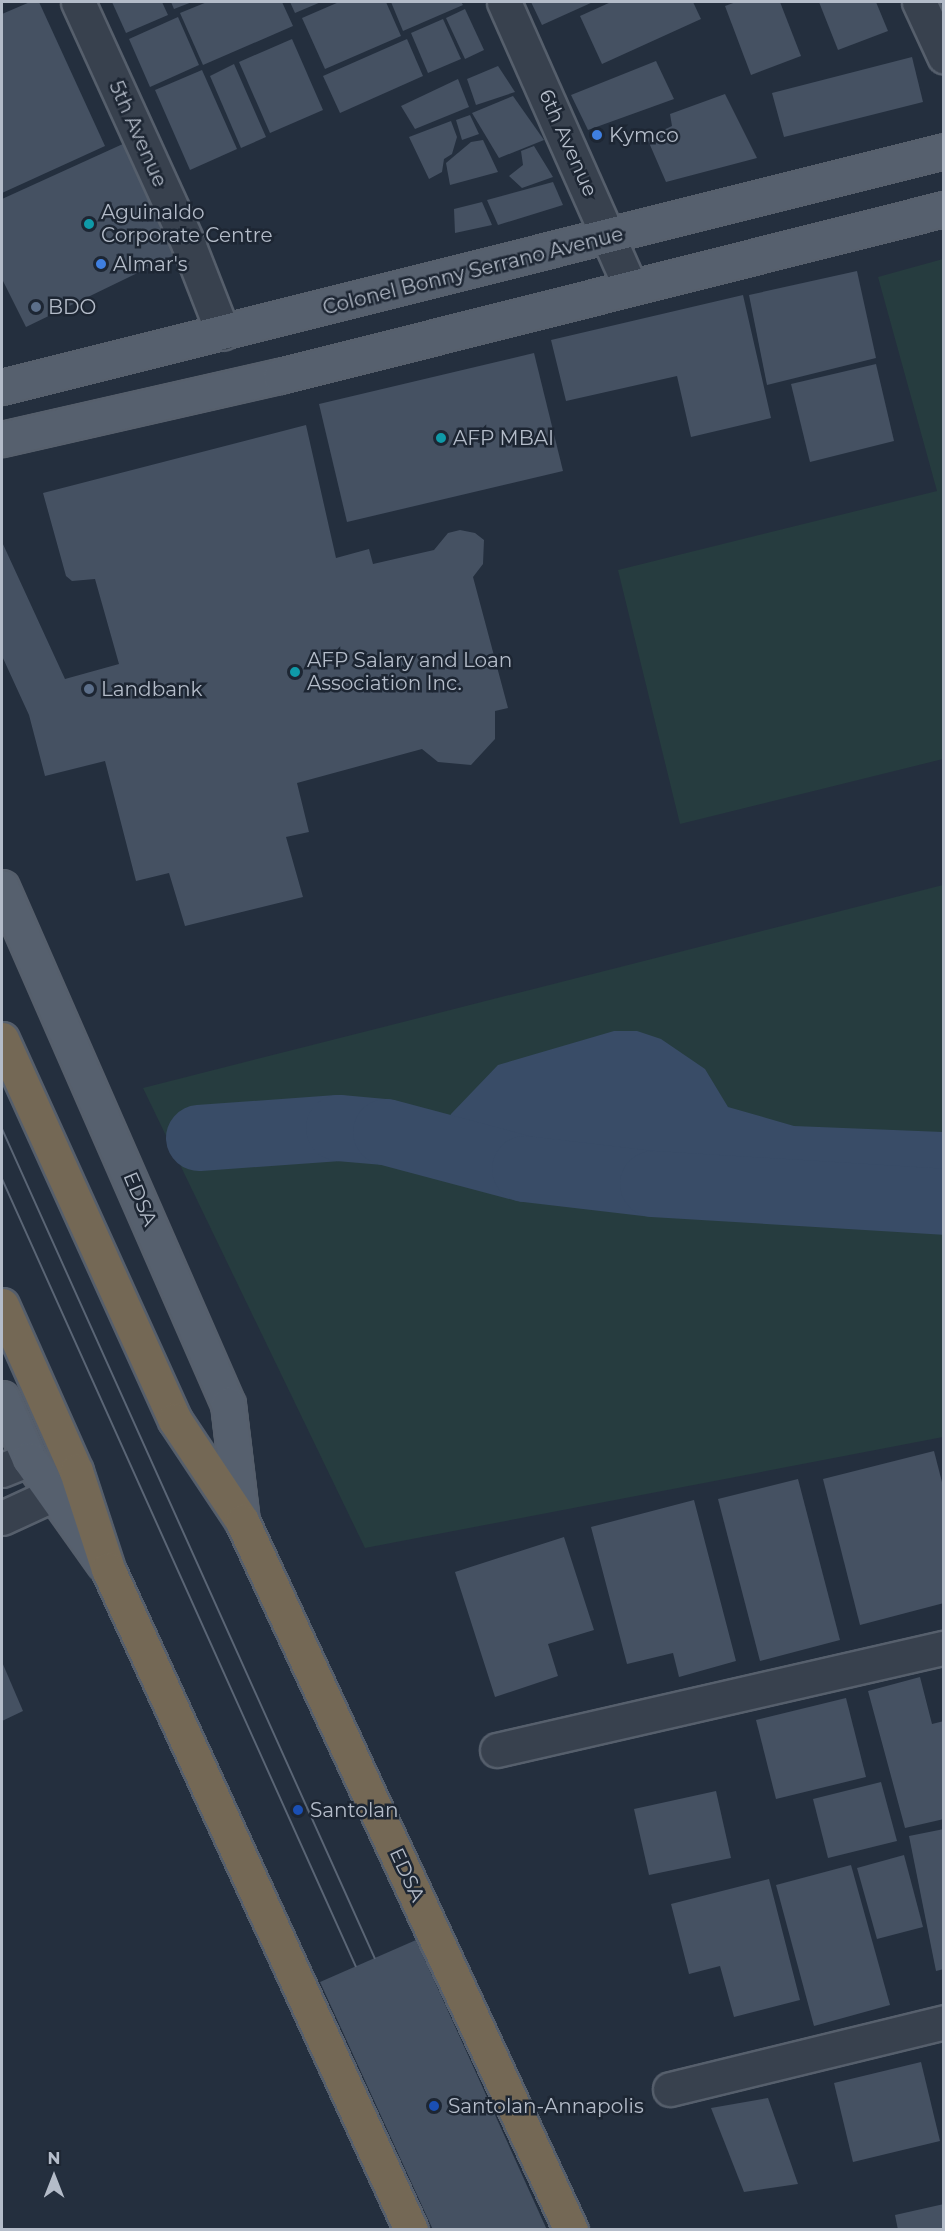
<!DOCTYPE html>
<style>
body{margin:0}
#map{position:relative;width:945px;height:2231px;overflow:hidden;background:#242f3e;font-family:Montserrat,sans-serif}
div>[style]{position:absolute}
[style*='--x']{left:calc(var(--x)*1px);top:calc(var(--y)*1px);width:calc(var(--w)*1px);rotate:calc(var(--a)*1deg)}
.green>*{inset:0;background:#263c3f}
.water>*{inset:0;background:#394c67}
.river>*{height:66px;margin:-33px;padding:0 33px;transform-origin:33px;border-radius:33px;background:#394c67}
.building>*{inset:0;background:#455162}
.roads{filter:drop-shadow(2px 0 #565f6c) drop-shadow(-2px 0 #565f6c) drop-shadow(0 2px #565f6c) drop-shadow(0 -2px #565f6c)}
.minor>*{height:33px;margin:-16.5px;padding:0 16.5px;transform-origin:16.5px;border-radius:16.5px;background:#38414e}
.major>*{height:33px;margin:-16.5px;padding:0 16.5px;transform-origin:16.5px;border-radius:16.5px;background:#56606e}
.highway>*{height:33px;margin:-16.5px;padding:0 16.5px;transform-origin:16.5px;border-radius:16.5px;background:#746855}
.tram>*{height:1.5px;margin:-0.75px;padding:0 0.75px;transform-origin:0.75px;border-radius:0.75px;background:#5a6575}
.dots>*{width:16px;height:16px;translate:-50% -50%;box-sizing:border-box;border:3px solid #1d2633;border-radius:50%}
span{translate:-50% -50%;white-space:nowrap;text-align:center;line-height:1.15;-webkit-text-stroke:5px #1d2633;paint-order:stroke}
.street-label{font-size:20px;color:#b4bcc9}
.poi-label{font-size:20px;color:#b4bcc9}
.left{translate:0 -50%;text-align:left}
.frame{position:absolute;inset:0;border:3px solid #b4bcc9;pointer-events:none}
.north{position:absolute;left:24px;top:2147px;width:60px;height:60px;-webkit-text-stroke:4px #1d2633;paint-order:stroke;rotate:0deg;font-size:16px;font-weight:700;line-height:24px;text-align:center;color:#b4bcc9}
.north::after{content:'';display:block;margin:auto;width:21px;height:27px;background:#b4bcc9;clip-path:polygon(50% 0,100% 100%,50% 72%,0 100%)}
</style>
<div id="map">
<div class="green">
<i style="clip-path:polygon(943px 259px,943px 759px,680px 824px,618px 570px,937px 491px,878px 277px)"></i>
<i style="clip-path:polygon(943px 885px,943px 1437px,365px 1548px,143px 1088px)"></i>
</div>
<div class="water">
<i style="clip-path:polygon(614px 1031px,637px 1031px,661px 1039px,705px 1069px,728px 1107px,794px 1126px,943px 1132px,943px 1192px,643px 1175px,582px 1168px,511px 1158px,454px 1143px,442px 1129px,451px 1114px,498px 1065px)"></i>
</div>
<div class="river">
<i style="--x:199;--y:1138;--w:140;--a:-4.1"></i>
<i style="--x:339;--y:1128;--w:47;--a:4.9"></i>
<i style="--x:386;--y:1132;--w:144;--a:14.9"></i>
<i style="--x:525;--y:1169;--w:129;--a:6.7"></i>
<i style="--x:653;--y:1184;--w:292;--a:3.5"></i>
</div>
<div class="building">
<i style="clip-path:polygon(30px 2px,39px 2px,105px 146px,2px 193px,2px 14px)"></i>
<i style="clip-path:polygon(112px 2px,162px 2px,168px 15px,126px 33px)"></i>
<i style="clip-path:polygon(171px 2px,192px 2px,174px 9px)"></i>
<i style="clip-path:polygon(207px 2px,282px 2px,293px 26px,203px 65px,180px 13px)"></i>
<i style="clip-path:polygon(290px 2px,321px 2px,295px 13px)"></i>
<i style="clip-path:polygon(339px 2px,386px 2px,401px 36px,325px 69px,302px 18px)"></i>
<i style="clip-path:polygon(391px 2px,461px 2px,463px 5px,403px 31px)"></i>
<i style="clip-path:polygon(531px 2px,593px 2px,542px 25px)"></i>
<i style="clip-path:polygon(611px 2px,693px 2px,701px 19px,602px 64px,580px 16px)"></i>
<i style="clip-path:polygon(736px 2px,780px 2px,801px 56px,751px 75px,725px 6px)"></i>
<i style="clip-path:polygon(819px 2px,876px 2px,888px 31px,838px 50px)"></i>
<i style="clip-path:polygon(935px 2px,944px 2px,943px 23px)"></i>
<i style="clip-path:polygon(465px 9px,484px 50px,465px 59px,446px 18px)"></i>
<i style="clip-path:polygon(178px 17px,199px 65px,150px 87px,129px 39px)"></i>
<i style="clip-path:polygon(443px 19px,461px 59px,428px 73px,411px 33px)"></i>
<i style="clip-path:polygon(292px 39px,323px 110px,270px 133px,239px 62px)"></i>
<i style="clip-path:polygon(407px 39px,423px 76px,340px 113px,323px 76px)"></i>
<i style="clip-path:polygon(912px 57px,923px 102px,784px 137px,772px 93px)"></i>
<i style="clip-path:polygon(656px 61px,674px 99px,588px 130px,571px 95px)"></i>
<i style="clip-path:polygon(234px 64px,266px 137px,241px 148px,210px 76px)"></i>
<i style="clip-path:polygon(498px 66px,515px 92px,476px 105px,467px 79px)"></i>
<i style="clip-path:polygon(202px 70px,237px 149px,190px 170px,155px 90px)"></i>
<i style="clip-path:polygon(458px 79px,469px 107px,415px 129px,401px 106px)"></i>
<i style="clip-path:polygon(725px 94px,757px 158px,666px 182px,647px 138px,672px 126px,670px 114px)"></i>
<i style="clip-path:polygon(513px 96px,544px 140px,499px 158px,472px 113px)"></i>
<i style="clip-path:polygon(470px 115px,479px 134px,462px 140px,456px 120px)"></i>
<i style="clip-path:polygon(451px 121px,457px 137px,452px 154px,444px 159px,442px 172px,429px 179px,409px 137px)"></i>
<i style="clip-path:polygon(136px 138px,187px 249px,26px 327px,2px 279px,2px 199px)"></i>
<i style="clip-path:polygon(483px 140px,498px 172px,450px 185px,446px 163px,471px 142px)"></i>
<i style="clip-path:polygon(534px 146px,553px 177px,522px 188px,509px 176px,523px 165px,521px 151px)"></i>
<i style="clip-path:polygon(553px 182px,563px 205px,498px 225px,487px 200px)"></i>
<i style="clip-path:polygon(482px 202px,492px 225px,455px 233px,454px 209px)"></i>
<i style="clip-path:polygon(857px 271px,876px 358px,767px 385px,749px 295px)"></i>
<i style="clip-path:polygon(743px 295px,771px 418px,691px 437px,677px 376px,566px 401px,551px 340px)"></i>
<i style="clip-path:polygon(534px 353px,563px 471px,347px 522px,319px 404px)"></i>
<i style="clip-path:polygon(876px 364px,894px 441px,810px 462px,791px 384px)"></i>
<i style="clip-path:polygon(306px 425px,336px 558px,369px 549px,373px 564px,434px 550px,448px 533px,460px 530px,475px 533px,484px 540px,483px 564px,473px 577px,508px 708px,495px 711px,495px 739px,471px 765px,438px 762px,422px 749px,297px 783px,309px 832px,286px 837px,303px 897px,185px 926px,169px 873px,136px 881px,105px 761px,45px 776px,29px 715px,2px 656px,2px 542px,65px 679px,119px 664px,95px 579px,72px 581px,66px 576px,43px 493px)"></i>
<i style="clip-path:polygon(934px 1451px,944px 1490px,944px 1603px,860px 1625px,823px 1479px)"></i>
<i style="clip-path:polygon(798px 1479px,840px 1640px,760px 1661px,718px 1499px)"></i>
<i style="clip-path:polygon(694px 1500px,736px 1661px,679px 1677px,673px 1653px,627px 1664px,591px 1527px)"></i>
<i style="clip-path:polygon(564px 1537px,594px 1630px,548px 1644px,558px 1676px,495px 1697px,455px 1572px)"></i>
<i style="clip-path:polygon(2px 1662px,23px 1711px,2px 1721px)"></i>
<i style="clip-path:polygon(920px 1677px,932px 1724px,944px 1721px,944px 1819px,905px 1828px,868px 1691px)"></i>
<i style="clip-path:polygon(846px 1698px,866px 1777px,776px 1799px,756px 1720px)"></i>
<i style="clip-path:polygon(881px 1782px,897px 1841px,828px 1858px,813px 1799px)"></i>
<i style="clip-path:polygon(716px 1791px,731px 1858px,649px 1875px,634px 1809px)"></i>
<i style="clip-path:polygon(944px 1829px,944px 1969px,936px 1971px,909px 1836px)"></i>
<i style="clip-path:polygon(904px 1855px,923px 1927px,877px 1939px,857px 1868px)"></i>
<i style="clip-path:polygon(851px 1865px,890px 2005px,814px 2026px,776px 1885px)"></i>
<i style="clip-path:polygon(769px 1879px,800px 2000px,734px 2017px,720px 1966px,689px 1974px,671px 1904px)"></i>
<i style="clip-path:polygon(416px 1940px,547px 2230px,433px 2230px,320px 1982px)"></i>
<i style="clip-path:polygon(921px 2062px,940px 2141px,853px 2162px,834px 2083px)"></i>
<i style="clip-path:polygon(768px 2098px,798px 2184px,744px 2192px,711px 2108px)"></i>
<i style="clip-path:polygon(944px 2204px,944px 2230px,898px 2230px,895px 2215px)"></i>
</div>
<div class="roads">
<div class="minor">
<i style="--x:78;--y:2;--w:268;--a:65.5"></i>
<i style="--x:189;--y:246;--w:93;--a:68.7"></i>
<i style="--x:504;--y:2;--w:311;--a:66.1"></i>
<i style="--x:919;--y:2;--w:60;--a:65.2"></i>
<i style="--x:2;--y:1470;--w:29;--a:-22"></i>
<i style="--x:2;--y:1518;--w:55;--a:-24.7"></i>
<i style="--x:497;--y:1750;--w:458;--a:-12.9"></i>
<i style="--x:670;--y:2089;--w:282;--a:-13.7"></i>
</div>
<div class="major">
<i style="--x:2;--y:387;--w:971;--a:-14.06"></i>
<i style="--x:2;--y:439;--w:285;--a:-12.8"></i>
<i style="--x:280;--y:376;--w:685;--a:-14.12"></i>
<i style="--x:2;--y:887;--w:564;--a:66.39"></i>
<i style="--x:228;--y:1404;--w:118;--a:83.2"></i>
<i style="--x:2;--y:1398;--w:67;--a:66.1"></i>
<i style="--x:29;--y:1459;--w:128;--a:54.6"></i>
</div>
<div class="highway">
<i style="--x:2;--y:1039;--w:418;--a:65.6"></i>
<i style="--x:175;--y:1420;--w:121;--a:56.4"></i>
<i style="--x:242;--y:1521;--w:782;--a:65.11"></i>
<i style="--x:2;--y:1305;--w:182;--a:66"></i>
<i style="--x:76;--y:1471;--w:103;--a:71.9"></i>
<i style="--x:108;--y:1569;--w:727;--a:65.37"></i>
</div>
</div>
<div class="tram">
<i style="--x:2;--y:1128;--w:910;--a:65.8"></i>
<i style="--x:2;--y:1178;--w:864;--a:65.81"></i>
</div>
<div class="dots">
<i style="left:597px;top:135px;background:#3f7fe0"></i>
<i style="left:89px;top:224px;background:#0f9aa8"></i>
<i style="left:101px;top:264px;background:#3f7fe0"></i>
<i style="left:36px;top:307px;background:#5c6f8a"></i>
<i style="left:441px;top:438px;background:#0f9aa8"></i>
<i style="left:295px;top:672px;background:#0f9aa8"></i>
<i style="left:89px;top:689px;background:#5c6f8a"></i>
<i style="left:298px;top:1810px;background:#1a4fb4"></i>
<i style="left:434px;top:2106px;background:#1a4fb4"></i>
</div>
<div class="street-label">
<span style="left:138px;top:134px;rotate:66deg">5th Avenue</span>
<span style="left:568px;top:143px;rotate:66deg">6th Avenue</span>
<span style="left:473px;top:271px;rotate:-14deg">Colonel Bonny Serrano Avenue</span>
<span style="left:140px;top:1199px;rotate:67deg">EDSA</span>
<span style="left:407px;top:1875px;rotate:65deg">EDSA</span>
</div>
<div class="poi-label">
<span class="left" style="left:609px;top:135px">Kymco</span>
<span class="left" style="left:101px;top:224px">Aguinaldo<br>Corporate Centre</span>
<span class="left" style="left:113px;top:264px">Almar's</span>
<span class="left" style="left:48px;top:307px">BDO</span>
<span class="left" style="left:453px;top:438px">AFP MBAI</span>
<span class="left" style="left:307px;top:672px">AFP Salary and Loan<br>Association Inc.</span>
<span class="left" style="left:101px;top:689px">Landbank</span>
<span class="left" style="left:310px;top:1810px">Santolan</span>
<span class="left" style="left:448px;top:2106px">Santolan-Annapolis</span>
</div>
<div class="frame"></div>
<div class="north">N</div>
</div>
